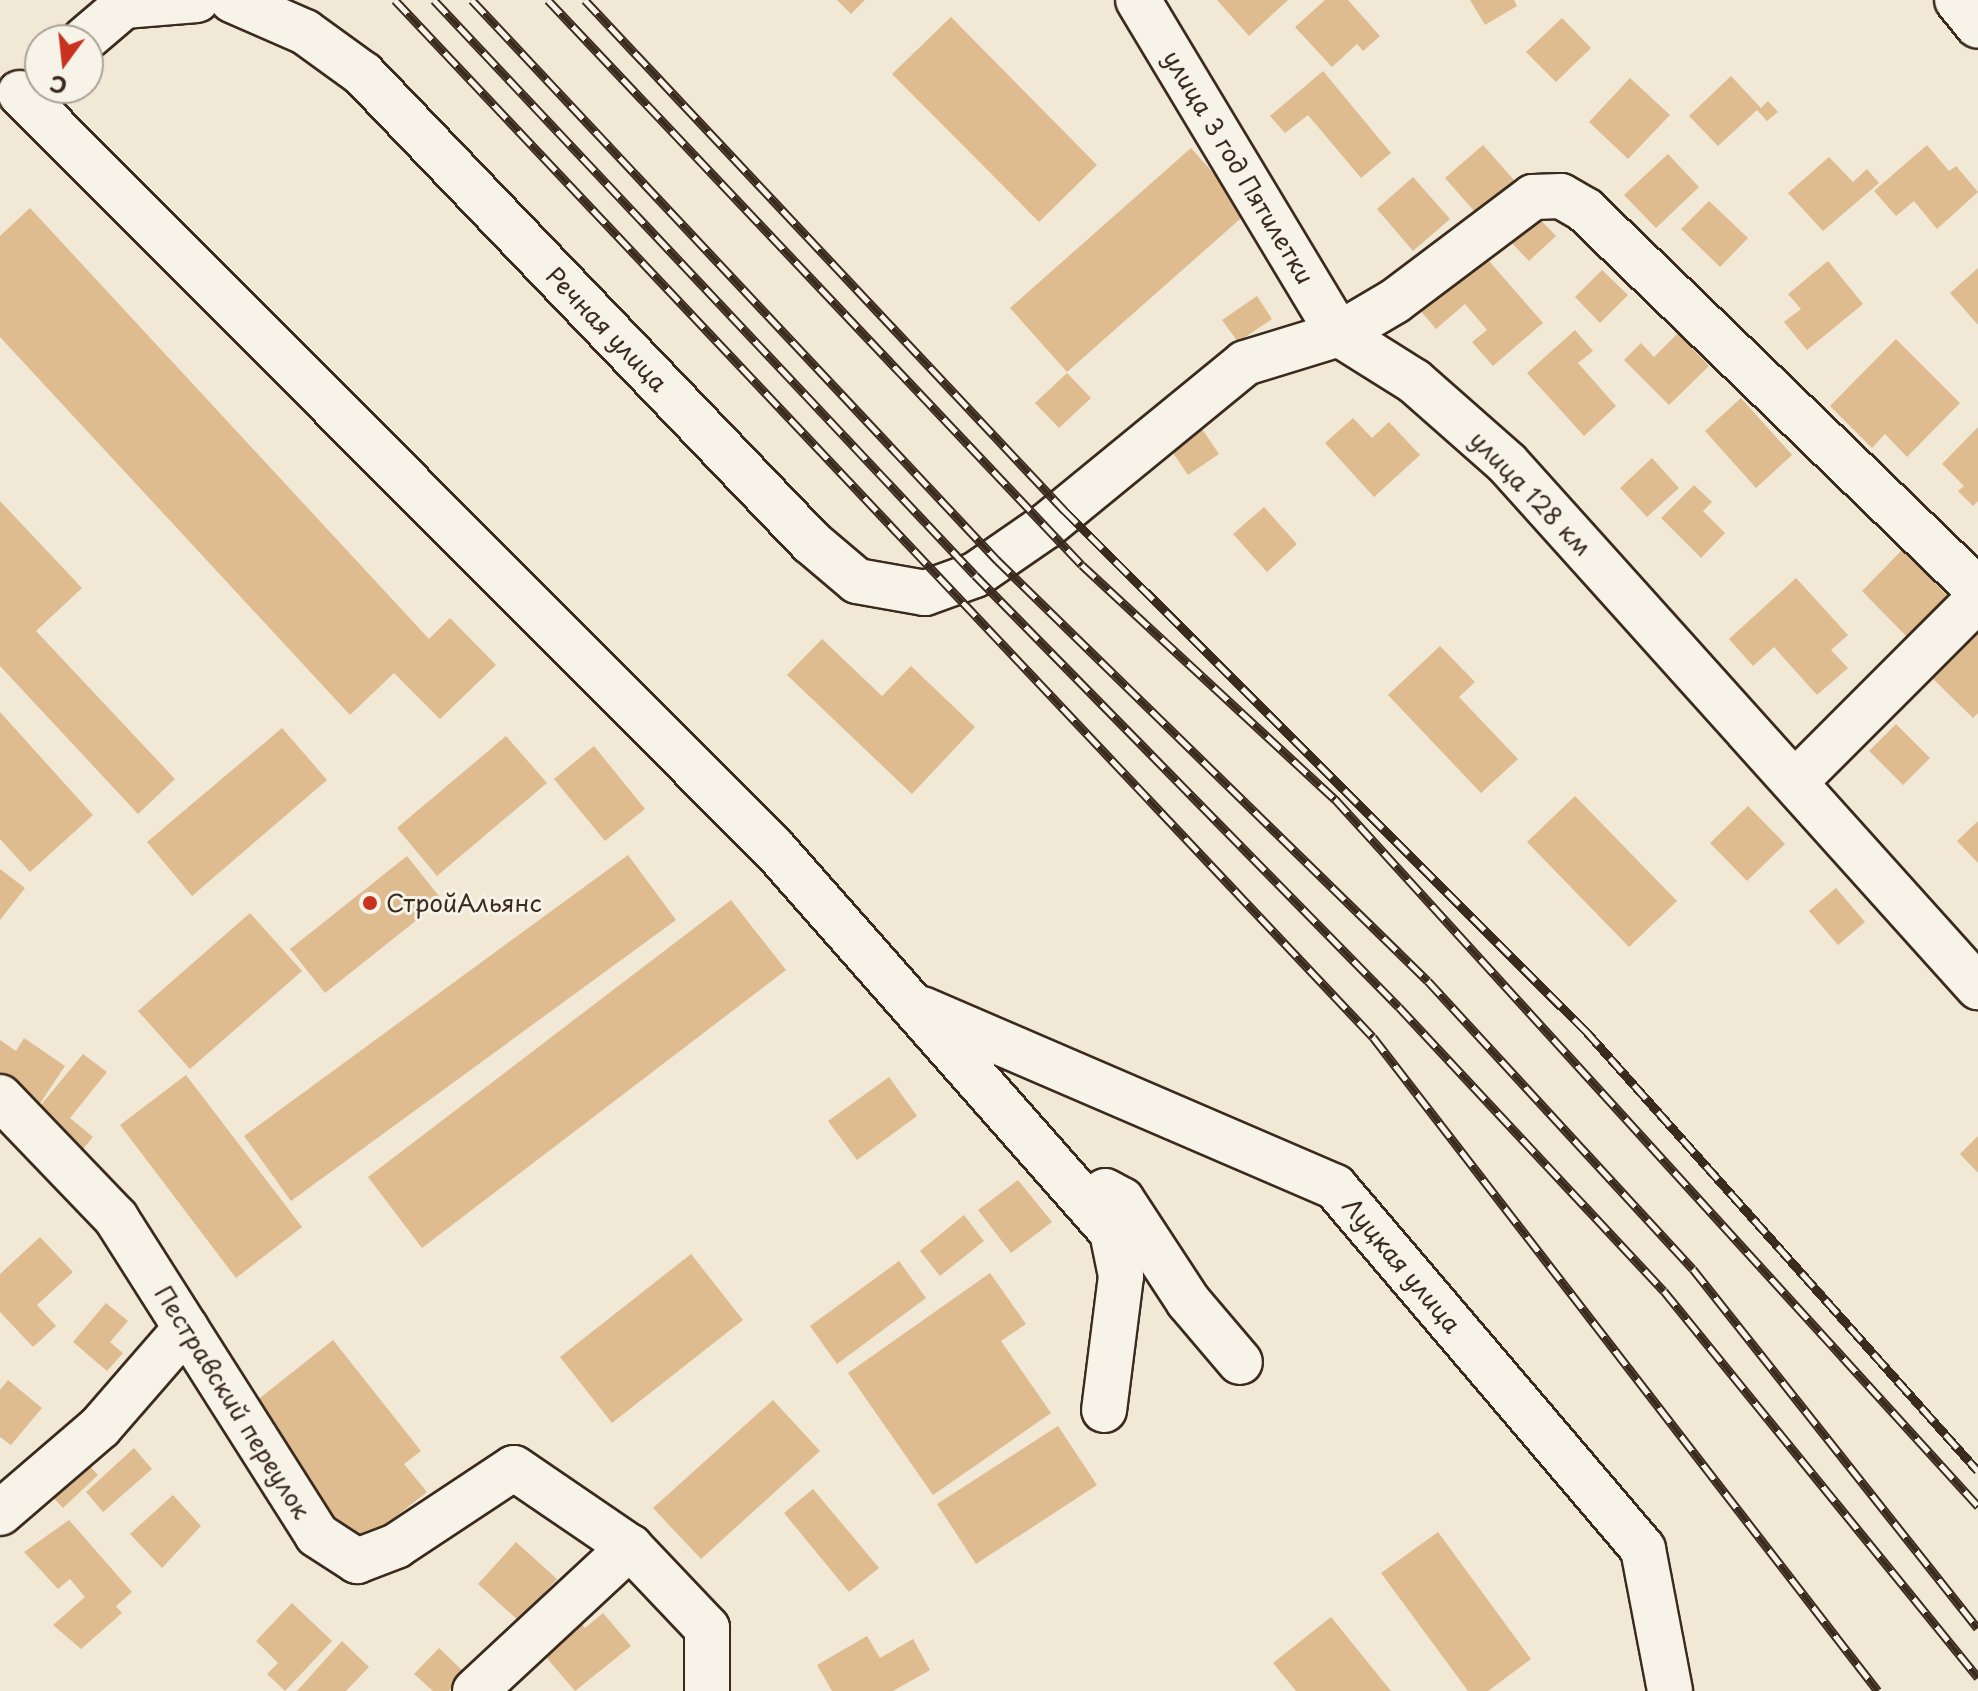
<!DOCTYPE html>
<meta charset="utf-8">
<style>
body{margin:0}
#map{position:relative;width:1978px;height:1691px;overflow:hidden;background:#f2e8d6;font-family:"Playpen Sans",sans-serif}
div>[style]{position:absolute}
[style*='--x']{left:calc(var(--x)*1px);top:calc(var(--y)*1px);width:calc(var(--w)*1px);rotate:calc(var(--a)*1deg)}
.building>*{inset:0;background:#debc90}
.roads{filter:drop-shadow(2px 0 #3b2a1e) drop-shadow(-2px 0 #3b2a1e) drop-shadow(0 2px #3b2a1e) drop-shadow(0 -2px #3b2a1e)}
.minor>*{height:44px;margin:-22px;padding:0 22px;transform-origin:22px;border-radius:22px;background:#f7f3e8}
.rail>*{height:9px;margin-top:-4.5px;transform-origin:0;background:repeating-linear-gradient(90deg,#f7f3e8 0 18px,#3b2a1e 0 36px);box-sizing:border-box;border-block:2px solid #3b2a1e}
.dots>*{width:22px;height:22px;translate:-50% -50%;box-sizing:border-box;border:4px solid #f7f3e8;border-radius:50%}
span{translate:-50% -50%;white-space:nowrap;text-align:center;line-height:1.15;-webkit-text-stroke:6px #f7f3e8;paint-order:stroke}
.street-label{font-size:24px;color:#3b2a1e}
.poi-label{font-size:24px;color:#3b2a1e}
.left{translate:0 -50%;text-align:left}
.north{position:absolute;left:24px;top:24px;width:80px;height:80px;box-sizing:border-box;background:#f7f3e8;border:2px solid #aca397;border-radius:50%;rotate:195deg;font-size:22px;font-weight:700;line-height:32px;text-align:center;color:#3b2a1e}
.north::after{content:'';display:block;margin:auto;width:28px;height:36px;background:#c8321e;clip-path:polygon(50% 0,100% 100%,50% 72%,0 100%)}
</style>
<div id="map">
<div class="building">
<i style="clip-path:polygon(837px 0,865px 0,851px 14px)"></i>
<i style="clip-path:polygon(1217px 0,1288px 0,1249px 36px)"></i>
<i style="clip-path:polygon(1325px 0,1348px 0,1380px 36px,1363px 51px,1357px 44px,1332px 67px,1295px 27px)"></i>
<i style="clip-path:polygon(1470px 0,1514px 0,1517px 6px,1485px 25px)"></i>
<i style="clip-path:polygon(951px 17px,1097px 165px,1039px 222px,892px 74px)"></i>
<i style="clip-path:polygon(1562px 18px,1591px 48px,1556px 82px,1526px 52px)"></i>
<i style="clip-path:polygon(1323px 71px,1391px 153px,1361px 178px,1308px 115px,1285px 133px,1270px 116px)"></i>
<i style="clip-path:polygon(1731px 76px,1761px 108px,1768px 101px,1778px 112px,1767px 121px,1757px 110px,1718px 146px,1689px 116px)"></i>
<i style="clip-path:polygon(1630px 78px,1670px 115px,1628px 159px,1589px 122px)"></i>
<i style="clip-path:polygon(1483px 145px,1521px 188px,1483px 221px,1445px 178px)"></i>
<i style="clip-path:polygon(1927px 145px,1949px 171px,1956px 166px,1978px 192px,1937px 229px,1914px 201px,1896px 216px,1874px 191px)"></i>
<i style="clip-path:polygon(1191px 148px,1248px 212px,1067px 372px,1010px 308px)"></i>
<i style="clip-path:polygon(1668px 154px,1699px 187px,1656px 228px,1624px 195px)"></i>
<i style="clip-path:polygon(1829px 157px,1853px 182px,1867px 169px,1879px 183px,1823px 231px,1788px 193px)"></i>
<i style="clip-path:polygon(1413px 177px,1450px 219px,1413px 251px,1377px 209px)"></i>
<i style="clip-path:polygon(1709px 201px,1748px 238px,1720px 267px,1681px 229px)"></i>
<i style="clip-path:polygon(30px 208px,429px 639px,450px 618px,496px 665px,440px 719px,394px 673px,350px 715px,0 337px,0 236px)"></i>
<i style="clip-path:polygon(1533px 212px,1556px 236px,1529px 261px,1506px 237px)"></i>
<i style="clip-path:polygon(1483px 254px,1543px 323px,1493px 366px,1472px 342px,1487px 330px,1465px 304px,1436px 329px,1419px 309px)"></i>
<i style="clip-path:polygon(1828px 261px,1863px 304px,1807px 350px,1784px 322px,1801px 309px,1788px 294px)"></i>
<i style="clip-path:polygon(1978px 268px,1978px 325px,1950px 293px)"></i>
<i style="clip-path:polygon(1602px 270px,1628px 295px,1600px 323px,1575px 297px)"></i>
<i style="clip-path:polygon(1257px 296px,1272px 319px,1238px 342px,1222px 320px)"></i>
<i style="clip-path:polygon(1575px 330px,1593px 351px,1578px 363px,1616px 406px,1584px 436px,1527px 373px)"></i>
<i style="clip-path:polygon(1678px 333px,1709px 366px,1669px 405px,1624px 360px,1641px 343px,1654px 357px)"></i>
<i style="clip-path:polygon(1896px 339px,1960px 403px,1907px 457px,1885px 434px,1872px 448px,1830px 406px)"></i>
<i style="clip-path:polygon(1067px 373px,1091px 398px,1059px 428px,1035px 403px)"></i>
<i style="clip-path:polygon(1741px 398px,1792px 455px,1756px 488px,1705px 431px)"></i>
<i style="clip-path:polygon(1353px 418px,1372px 438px,1389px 422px,1420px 455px,1374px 497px,1325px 443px)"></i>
<i style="clip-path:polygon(1200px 426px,1219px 454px,1188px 475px,1169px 447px)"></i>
<i style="clip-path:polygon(1978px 427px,1978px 501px,1973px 506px,1958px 491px,1964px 486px,1942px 464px)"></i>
<i style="clip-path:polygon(1652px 458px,1679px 488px,1647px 517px,1620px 488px)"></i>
<i style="clip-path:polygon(1694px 485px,1712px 502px,1703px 511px,1725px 533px,1701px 558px,1661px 518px)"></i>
<i style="clip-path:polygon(0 501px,82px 588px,36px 631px,175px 779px,138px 814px,0 666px)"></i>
<i style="clip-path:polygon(1264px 507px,1297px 544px,1267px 572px,1233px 534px)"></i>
<i style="clip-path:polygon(1902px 550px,1948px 596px,1907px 637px,1862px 591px)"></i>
<i style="clip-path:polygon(1796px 578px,1848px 635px,1831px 650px,1848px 668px,1817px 695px,1774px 647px,1753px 666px,1729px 639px)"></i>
<i style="clip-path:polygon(1970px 627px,1978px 635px,1978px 713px,1973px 718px,1926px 672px)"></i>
<i style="clip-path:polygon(822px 639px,882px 696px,911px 666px,975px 727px,912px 794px,787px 675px)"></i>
<i style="clip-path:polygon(1440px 646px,1475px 682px,1459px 697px,1518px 759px,1481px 793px,1388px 695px)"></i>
<i style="clip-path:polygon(0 712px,93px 815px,30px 872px,0 839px)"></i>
<i style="clip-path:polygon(1896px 724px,1930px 758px,1903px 785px,1869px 751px)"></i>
<i style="clip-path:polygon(282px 728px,327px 780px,192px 896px,147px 842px)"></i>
<i style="clip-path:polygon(506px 736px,547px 783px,437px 876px,397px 828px)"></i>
<i style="clip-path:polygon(594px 746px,645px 809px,605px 841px,554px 779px)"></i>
<i style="clip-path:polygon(1575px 796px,1677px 901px,1629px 947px,1527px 842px)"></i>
<i style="clip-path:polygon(1748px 806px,1785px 844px,1747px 881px,1710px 843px)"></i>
<i style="clip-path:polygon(1978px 821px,1978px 863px,1957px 841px)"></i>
<i style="clip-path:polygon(628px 855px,676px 920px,291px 1201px,244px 1136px)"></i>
<i style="clip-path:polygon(407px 856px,442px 900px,325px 993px,290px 949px)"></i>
<i style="clip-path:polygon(0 869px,25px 888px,0 920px)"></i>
<i style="clip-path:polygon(1836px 888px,1865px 922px,1838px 945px,1809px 911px)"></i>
<i style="clip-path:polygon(731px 900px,786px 970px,422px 1248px,368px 1177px)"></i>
<i style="clip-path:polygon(250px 913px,302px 971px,190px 1069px,138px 1011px)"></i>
<i style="clip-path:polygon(24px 1038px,65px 1066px,37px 1108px,0 1083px,0 1040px,16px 1051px)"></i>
<i style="clip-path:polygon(83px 1054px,107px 1072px,70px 1118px,93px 1137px,78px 1155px,31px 1117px)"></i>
<i style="clip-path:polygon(186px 1075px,302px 1227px,236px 1278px,120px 1125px)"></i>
<i style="clip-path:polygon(889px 1077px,917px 1116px,857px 1160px,828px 1121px)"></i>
<i style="clip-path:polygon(1978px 1136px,1978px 1173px,1960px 1154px)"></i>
<i style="clip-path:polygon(1018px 1180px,1052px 1222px,1011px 1253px,978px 1210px)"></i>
<i style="clip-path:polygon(964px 1215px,984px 1241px,940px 1276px,920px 1251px)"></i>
<i style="clip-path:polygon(40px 1237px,73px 1272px,37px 1305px,56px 1326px,33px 1347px,0 1312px,0 1274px)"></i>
<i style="clip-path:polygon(691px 1254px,743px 1320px,612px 1423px,560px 1357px)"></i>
<i style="clip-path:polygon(899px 1261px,926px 1298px,837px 1364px,810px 1326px)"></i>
<i style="clip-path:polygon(990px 1273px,1026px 1324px,1001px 1341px,1051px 1413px,933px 1495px,848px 1373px)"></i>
<i style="clip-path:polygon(106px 1303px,128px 1321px,110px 1342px,123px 1353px,107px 1371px,73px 1342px)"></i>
<i style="clip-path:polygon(333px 1340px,421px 1451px,404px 1464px,427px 1492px,357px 1547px,334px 1518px,327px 1524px,240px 1414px)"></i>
<i style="clip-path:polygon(8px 1380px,42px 1408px,11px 1445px,0 1437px,0 1390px)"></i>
<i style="clip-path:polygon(773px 1400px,820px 1451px,701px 1559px,653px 1508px)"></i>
<i style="clip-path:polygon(1058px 1426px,1097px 1485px,976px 1564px,937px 1504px)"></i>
<i style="clip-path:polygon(134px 1448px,152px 1469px,103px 1512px,86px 1492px)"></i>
<i style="clip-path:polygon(77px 1452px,98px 1475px,63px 1508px,42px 1486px)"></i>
<i style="clip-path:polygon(813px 1489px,879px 1568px,849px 1592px,784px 1513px)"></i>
<i style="clip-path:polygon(173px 1495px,201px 1526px,162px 1568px,130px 1534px)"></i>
<i style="clip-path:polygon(69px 1520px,132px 1592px,116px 1606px,122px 1613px,81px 1649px,53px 1625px,85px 1597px,70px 1579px,58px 1589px,24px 1552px)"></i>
<i style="clip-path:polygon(1438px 1532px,1531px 1659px,1488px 1691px,1468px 1691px,1381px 1573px)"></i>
<i style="clip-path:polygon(516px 1542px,557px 1579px,519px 1621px,478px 1584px)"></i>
<i style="clip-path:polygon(292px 1603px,332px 1641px,285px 1691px,267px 1674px,278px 1663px,256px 1641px)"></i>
<i style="clip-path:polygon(603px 1613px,631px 1646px,575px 1691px,540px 1650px,578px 1619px,585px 1628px)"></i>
<i style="clip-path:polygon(1331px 1617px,1391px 1691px,1296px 1691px,1273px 1663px)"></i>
<i style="clip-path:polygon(867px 1636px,880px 1658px,913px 1639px,930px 1670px,893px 1691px,832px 1691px,817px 1665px)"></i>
<i style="clip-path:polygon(342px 1641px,369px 1667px,346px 1691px,297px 1691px)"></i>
<i style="clip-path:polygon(439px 1648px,465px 1673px,449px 1691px,433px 1691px,414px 1674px)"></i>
</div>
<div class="roads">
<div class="minor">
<i style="--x:232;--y:0;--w:80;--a:23.7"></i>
<i style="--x:305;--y:32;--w:72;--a:35.9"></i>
<i style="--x:363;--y:74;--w:648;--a:46.25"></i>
<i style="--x:811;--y:542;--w:60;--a:40.3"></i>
<i style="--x:857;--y:581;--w:69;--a:10"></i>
<i style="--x:925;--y:593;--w:53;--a:-19.8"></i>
<i style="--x:975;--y:575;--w:86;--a:-34.6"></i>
<i style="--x:1046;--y:526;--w:257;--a:-39.3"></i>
<i style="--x:1245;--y:363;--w:98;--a:-17.1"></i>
<i style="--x:1339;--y:334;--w:65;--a:-30.5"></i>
<i style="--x:1395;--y:301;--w:173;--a:-37"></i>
<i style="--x:1533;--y:197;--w:28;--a:-2"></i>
<i style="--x:1561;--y:196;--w:28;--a:30"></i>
<i style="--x:1585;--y:210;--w:547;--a:44.04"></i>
<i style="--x:1138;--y:0;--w:390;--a:59"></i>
<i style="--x:1339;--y:334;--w:89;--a:32.1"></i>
<i style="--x:1414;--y:381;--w:124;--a:41.4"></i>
<i style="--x:1507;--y:463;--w:705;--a:48.05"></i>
<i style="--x:1957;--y:0;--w:33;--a:51"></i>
<i style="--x:84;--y:40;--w:52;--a:-40.4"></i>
<i style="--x:124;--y:6;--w:73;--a:-4.7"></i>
<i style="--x:20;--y:93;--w:1069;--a:45.08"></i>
<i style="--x:775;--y:850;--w:509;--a:48.58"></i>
<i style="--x:1112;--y:1232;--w:45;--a:78.4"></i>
<i style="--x:1121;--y:1276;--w:135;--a:97.2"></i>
<i style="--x:1796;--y:781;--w:257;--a:-45"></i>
<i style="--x:922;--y:1009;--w:450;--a:23.3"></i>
<i style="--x:1335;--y:1187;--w:475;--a:49.6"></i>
<i style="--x:1643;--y:1549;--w:145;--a:79.2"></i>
<i style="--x:0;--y:1097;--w:168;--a:46.2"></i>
<i style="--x:116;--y:1218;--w:375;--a:57.6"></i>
<i style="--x:317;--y:1535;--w:48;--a:33"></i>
<i style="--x:357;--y:1561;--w:42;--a:-21"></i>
<i style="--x:396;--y:1546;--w:141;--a:-33.5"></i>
<i style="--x:514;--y:1468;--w:140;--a:34.3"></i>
<i style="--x:630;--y:1547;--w:112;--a:46.5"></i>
<i style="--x:707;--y:1628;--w:63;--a:90"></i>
<i style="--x:1105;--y:1191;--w:19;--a:28"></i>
<i style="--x:1122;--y:1200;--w:121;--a:56.8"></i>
<i style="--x:1188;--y:1301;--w:80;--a:49.6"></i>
<i style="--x:0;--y:1513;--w:132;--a:-40.7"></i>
<i style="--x:100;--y:1427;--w:131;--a:-49"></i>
<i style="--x:475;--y:1691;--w:212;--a:-42.9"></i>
</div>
</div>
<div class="rail">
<i style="--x:395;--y:0;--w:1425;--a:46.68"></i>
<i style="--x:1373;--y:1037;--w:826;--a:52.33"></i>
<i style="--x:434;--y:0;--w:789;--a:46.75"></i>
<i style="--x:975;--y:575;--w:605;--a:45.54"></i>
<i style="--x:1399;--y:1007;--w:388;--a:47"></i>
<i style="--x:1664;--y:1291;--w:498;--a:50.9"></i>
<i style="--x:472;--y:0;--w:768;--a:46.85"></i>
<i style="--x:997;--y:560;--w:602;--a:44.33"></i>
<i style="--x:1428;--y:981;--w:391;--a:47.4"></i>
<i style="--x:1693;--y:1269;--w:458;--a:51.6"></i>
<i style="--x:548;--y:0;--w:777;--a:46.62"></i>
<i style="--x:1082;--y:565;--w:345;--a:42.8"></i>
<i style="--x:1335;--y:799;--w:956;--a:47.71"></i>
<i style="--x:585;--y:0;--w:700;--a:46.8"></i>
<i style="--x:1064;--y:510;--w:738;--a:44.95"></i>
<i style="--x:1586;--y:1031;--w:589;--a:48.3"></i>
</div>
<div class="dots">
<i style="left:370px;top:903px;background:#c8321e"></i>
</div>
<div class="street-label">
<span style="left:1239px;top:167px;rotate:59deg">улица 3 год Пятилетки</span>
<span style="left:607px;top:329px;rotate:46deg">Речная улица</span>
<span style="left:1531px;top:493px;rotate:46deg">улица 128 км</span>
<span style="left:1402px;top:1265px;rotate:50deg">Луцкая улица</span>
<span style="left:233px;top:1402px;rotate:58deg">Пестравский переулок</span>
</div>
<div class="poi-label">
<span class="left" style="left:386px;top:903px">СтройАльянс</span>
</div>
<div class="north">С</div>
</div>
